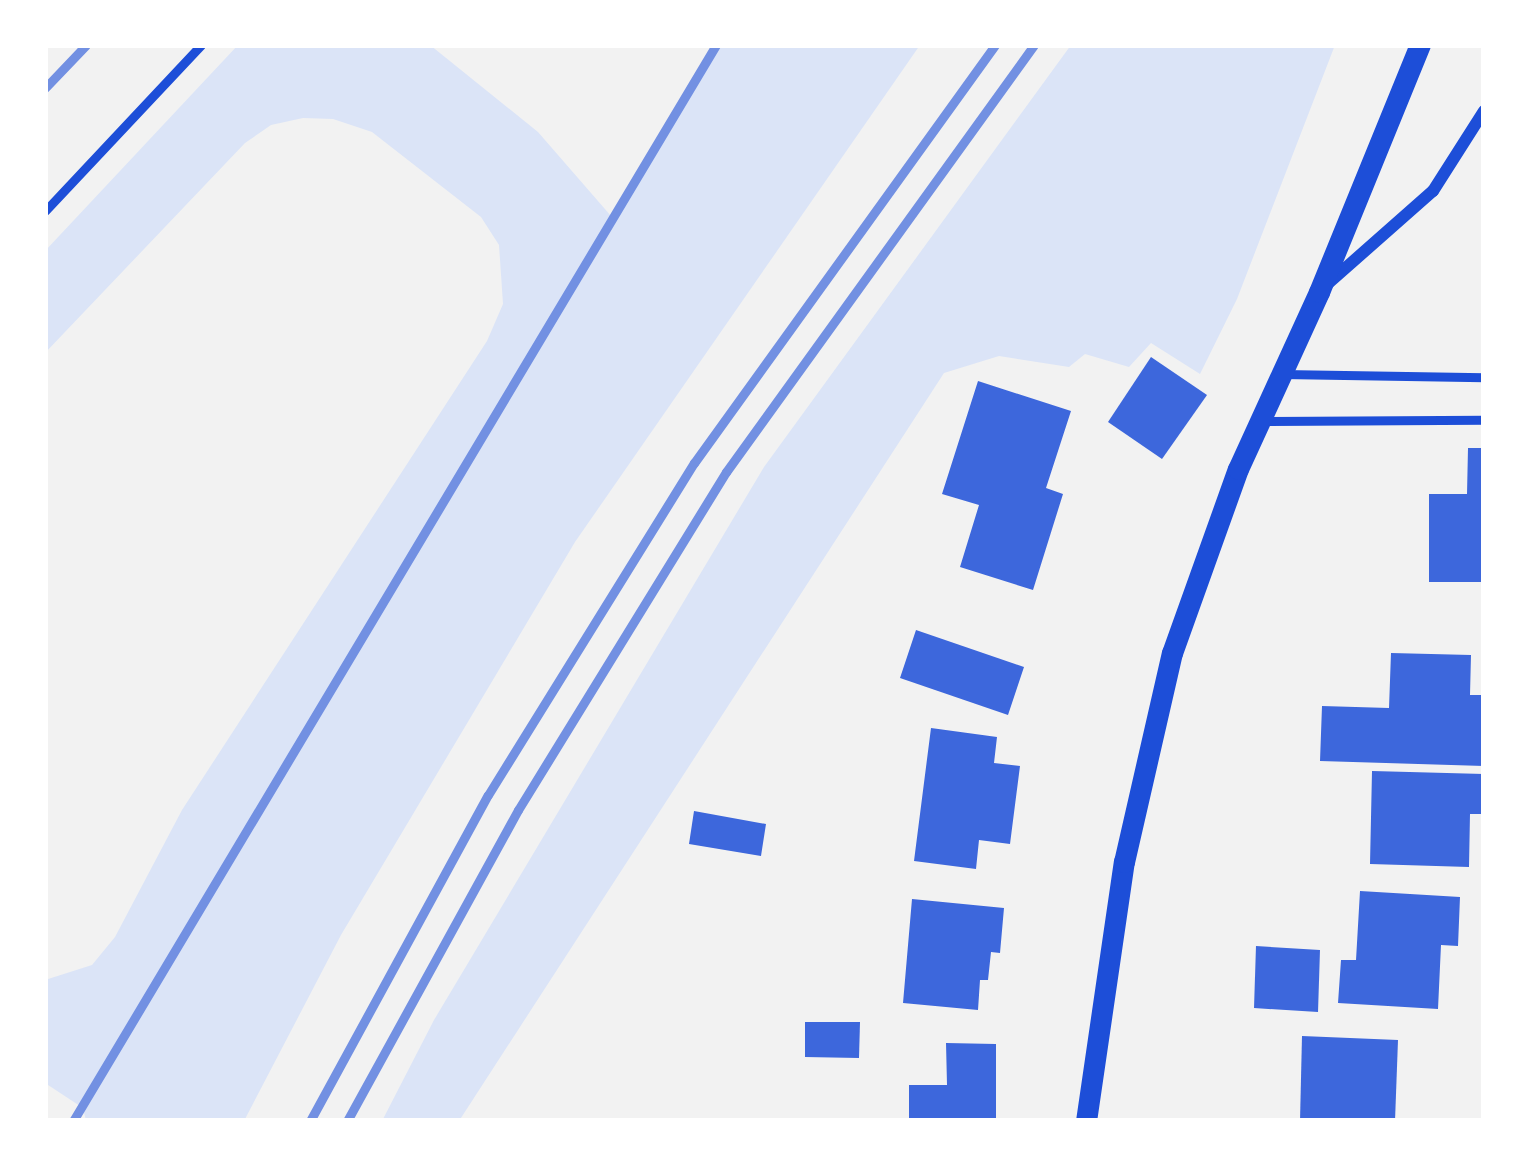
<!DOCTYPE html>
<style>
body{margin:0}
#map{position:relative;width:1529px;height:1166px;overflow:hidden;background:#f2f2f2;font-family:"Alegreya Sans",sans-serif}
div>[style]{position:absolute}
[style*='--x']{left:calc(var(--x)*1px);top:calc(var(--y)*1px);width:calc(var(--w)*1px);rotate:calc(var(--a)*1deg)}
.green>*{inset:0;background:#dbe4f7}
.building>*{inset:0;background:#3d67dc}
.service>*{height:9px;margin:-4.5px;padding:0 4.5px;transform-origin:4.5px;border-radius:4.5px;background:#1d4ed8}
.minor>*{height:12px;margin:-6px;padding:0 6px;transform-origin:6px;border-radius:6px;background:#1d4ed8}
.tertiary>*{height:21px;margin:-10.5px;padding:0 10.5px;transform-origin:10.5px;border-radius:10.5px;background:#1d4ed8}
.rail>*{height:9px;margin:-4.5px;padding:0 4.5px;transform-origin:4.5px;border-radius:4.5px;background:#7290e2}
span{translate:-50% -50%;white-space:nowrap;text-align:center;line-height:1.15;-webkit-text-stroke:12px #fff;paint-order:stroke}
.frame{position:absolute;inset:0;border:48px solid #fff;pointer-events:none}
</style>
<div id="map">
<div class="green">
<i style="clip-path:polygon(238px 45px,430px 45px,538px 132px,611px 216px,716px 45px,920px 45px,575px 542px,341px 935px,244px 1121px,86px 1121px,83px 1108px,45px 1083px,45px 980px,92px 965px,115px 937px,182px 810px,487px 341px,503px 304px,499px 245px,481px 217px,372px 132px,333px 119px,303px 118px,271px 125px,245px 143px,45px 353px,45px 251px)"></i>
<i style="clip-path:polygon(1071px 45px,1335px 45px,1237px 299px,1200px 374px,1151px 343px,1129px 367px,1085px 354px,1069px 367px,999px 356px,944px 373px,459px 1121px,382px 1121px,434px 1020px,764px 467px)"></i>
</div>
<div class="building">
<i style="clip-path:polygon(1151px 357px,1207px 395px,1162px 459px,1108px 422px)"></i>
<i style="clip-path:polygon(978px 381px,1071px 411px,1046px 488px,1063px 494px,1033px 590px,960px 567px,979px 505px,942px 494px)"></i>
<i style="clip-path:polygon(1468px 448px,1484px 448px,1484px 582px,1429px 582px,1429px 494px,1467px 494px)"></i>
<i style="clip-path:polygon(916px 630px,1024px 667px,1008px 715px,900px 678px)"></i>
<i style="clip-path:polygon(1391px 653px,1471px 655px,1470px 695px,1484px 695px,1484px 766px,1320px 761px,1322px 706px,1389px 708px)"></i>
<i style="clip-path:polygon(931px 728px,997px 737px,994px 763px,1020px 766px,1010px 844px,979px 840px,976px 869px,914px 861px)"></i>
<i style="clip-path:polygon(1372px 771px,1484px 774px,1484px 814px,1470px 814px,1469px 867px,1370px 864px)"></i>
<i style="clip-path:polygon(694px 811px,766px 824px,761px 856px,689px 844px)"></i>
<i style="clip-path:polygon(1360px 891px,1460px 897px,1458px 946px,1441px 945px,1438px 1009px,1338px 1003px,1341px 960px,1356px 960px)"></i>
<i style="clip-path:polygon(912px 899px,1004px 908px,1000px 953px,991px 952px,988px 980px,980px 980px,978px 1010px,903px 1003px)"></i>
<i style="clip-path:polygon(1256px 946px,1320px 950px,1318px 1012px,1254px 1008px)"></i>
<i style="clip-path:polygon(805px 1022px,860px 1022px,859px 1058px,805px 1057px)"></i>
<i style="clip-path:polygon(1302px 1036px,1398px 1040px,1395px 1121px,1300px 1121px)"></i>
<i style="clip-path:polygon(946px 1043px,996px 1044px,996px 1121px,909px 1121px,909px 1085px,947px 1085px)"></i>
</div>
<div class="service">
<i style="--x:45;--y:211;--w:228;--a:-46.8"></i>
<i style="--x:1282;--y:374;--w:202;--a:0.9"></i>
<i style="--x:1261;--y:421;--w:223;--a:-0.3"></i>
</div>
<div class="minor">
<i style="--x:1324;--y:287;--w:145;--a:-41.4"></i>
<i style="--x:1433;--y:191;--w:95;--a:-57.5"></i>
</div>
<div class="tertiary">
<i style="--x:1086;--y:1121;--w:262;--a:-81.7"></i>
<i style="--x:1124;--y:862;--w:214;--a:-77.1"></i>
<i style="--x:1172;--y:653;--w:195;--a:-70.3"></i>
<i style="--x:1238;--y:469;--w:195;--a:-65.4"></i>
<i style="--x:1319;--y:292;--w:267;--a:-67.8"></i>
</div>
<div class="rail">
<i style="--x:45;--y:88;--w:59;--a:-46.4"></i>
<i style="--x:73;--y:1121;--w:1253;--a:-59.14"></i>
<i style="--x:310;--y:1121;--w:371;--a:-61.4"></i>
<i style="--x:488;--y:795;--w:391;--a:-58.2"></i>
<i style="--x:694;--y:463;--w:515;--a:-54.24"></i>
<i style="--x:347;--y:1121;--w:355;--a:-61.2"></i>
<i style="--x:518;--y:810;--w:397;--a:-58.4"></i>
<i style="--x:726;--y:472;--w:526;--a:-54.2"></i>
</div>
<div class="frame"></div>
</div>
